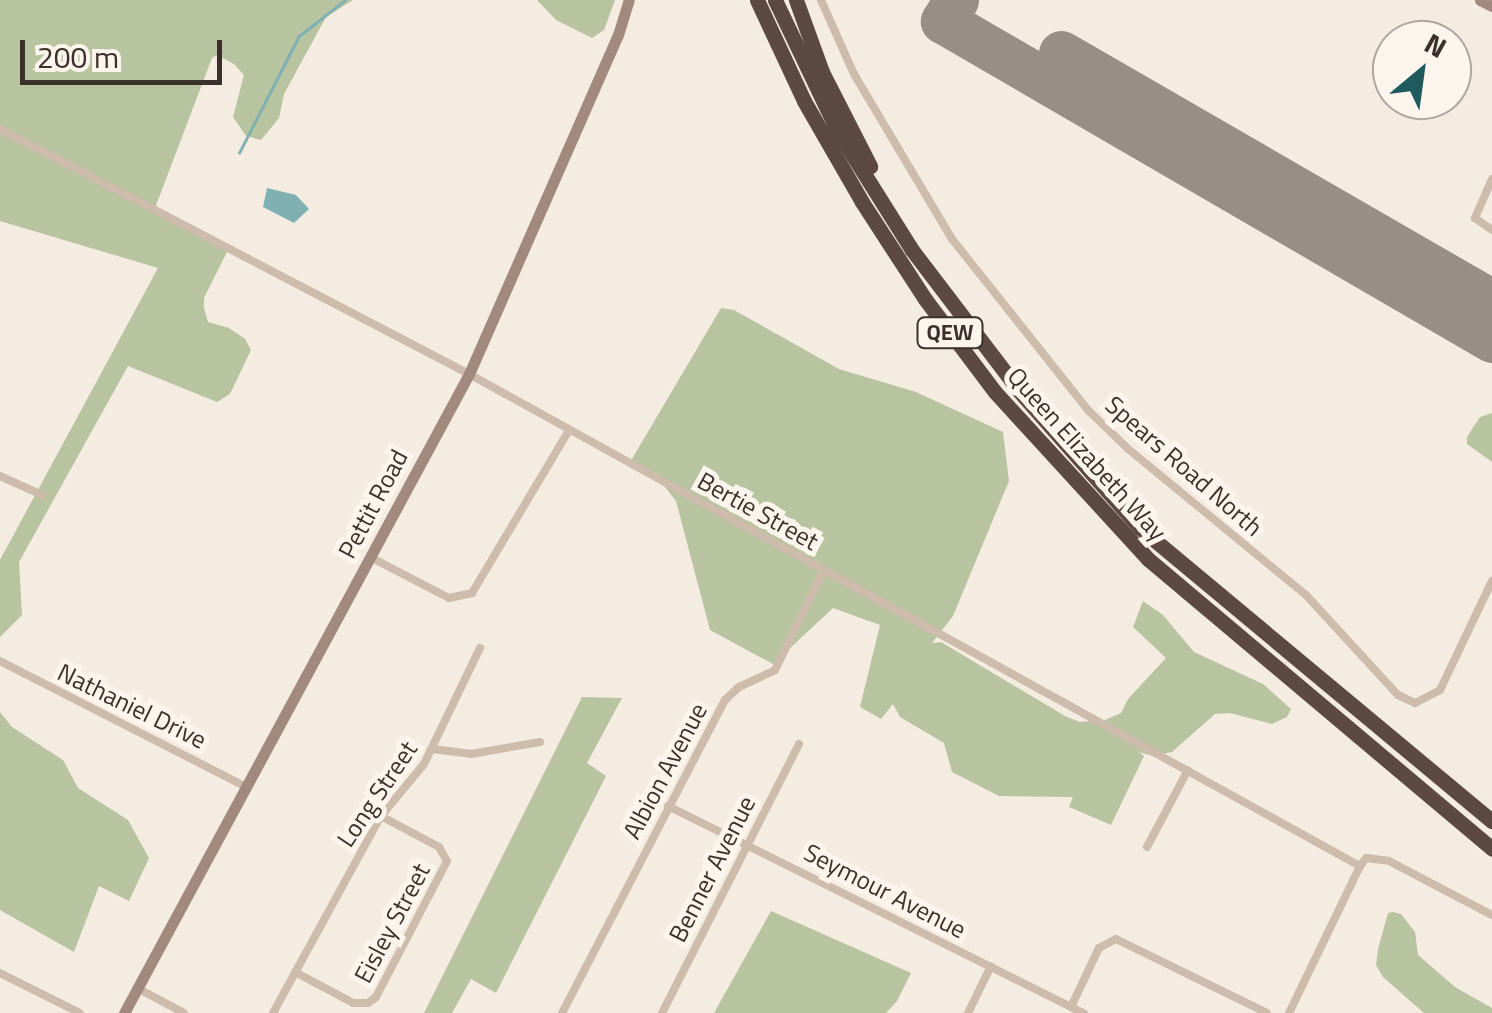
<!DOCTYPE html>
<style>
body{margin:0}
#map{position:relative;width:1492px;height:1013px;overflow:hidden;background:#f4ebe1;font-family:"Titillium Web",sans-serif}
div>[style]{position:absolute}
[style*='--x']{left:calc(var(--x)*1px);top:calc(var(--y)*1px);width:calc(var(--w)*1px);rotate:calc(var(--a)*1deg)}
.green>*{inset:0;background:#b8c4a0}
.water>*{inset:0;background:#7fb0b2}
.stream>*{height:2.5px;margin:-1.25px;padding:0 1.25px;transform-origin:1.25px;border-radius:1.25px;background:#7fb0b2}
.runway>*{height:45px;margin:-22.5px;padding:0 22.5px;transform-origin:22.5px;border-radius:22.5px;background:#988e86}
.street>*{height:8px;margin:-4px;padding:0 4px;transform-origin:4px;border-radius:4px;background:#cdbbac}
.secondary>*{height:11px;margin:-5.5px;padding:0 5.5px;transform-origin:5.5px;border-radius:5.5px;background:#a18a7d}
.highway>*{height:15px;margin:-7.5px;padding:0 7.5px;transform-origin:7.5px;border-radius:7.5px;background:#5c4a42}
span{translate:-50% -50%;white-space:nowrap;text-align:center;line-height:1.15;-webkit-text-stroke:10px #fbf5ee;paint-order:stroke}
.shield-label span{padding:2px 8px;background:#fbf5ee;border:2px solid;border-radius:8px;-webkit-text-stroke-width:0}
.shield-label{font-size:22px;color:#3b302b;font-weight:700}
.street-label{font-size:25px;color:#3b302b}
.north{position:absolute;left:1372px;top:20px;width:100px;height:100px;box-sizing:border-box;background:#fbf5ee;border:2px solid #aea6a0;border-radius:50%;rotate:29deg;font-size:28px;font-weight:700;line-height:40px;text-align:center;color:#3b302b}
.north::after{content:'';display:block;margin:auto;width:35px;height:45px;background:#1f5a5e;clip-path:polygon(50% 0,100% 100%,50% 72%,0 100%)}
.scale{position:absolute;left:20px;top:40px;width:202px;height:45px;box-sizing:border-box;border:5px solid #3b302b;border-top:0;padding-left:12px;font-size:30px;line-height:35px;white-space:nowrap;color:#3b302b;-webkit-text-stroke:8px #fbf5ee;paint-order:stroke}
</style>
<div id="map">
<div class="green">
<i style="clip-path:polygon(0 0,353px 0,326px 17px,284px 94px,279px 118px,261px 140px,246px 136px,233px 117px,244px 75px,234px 64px,217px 55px,212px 58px,155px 208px,227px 252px,204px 298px,204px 308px,208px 322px,229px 328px,245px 339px,251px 350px,230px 394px,217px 402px,128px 366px,19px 562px,22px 615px,0 637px,0 560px,158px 268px,0 221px)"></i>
<i style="clip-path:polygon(537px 0,615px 0,604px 30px,592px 38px,556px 20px)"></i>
<i style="clip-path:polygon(721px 308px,734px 310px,839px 369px,916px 392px,1003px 432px,1009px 481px,953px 616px,932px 643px,941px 642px,1065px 716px,1080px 722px,1105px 720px,1121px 713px,1128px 699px,1166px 658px,1133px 627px,1143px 601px,1163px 615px,1194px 652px,1263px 684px,1291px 709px,1287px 717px,1272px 724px,1230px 713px,1215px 714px,1172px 752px,1153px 756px,1139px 752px,1144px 756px,1111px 825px,1069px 807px,1073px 797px,999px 796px,952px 772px,944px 743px,900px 717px,893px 704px,881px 719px,860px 707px,880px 625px,833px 608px,773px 664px,710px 630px,676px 501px,661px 482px,629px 464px)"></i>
<i style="clip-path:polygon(1492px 413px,1492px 462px,1467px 444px,1467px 437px,1480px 417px)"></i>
<i style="clip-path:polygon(582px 697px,622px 698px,587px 763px,606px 776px,496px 993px,471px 979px,452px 1013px,424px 1013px)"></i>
<i style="clip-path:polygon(0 712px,12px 727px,63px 760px,78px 788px,128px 820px,149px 858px,129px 901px,99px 886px,74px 952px,0 910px)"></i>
<i style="clip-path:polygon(771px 911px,911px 973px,897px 1001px,886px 1013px,714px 1013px)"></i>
<i style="clip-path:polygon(1393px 912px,1401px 914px,1415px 932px,1418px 955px,1455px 987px,1492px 1008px,1492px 1013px,1424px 1013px,1383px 977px,1376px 965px,1378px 949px,1388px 913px)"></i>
</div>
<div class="water">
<i style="clip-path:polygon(267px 188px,296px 195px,309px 209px,294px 223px,263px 207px)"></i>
</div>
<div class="stream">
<i style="--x:239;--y:153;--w:131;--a:-62.9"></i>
<i style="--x:299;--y:36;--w:58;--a:-38"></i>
</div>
<div class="runway">
<i style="--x:956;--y:0;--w:25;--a:122"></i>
<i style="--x:943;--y:21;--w:635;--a:30.16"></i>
<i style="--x:1061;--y:53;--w:498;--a:30"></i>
</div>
<div class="street">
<i style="--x:821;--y:0;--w:81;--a:66"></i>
<i style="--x:854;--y:74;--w:192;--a:59.3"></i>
<i style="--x:952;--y:239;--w:220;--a:51.5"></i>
<i style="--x:1089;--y:411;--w:53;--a:44.2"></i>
<i style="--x:1127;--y:448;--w:232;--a:39.4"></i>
<i style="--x:1306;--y:595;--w:136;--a:47.4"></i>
<i style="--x:1398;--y:695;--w:19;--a:25"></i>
<i style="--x:1415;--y:703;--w:28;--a:-27"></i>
<i style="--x:1440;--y:690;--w:121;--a:-64.5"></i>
<i style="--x:0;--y:129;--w:529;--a:27.58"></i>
<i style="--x:469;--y:374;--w:1018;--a:28.91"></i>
<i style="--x:1492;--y:179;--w:43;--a:113.6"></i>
<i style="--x:1475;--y:218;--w:21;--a:35"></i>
<i style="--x:0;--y:476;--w:46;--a:24.3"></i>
<i style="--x:370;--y:557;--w:89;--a:27.4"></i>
<i style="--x:449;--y:598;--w:24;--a:-12"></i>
<i style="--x:472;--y:593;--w:190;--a:-59.2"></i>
<i style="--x:0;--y:661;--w:276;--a:27.1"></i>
<i style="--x:432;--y:749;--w:39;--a:7"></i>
<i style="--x:471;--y:754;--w:70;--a:-9.9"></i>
<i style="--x:668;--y:806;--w:465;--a:26.5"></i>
<i style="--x:1147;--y:847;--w:87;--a:-62"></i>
<i style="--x:1360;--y:866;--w:10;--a:-53"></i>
<i style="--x:1366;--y:858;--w:23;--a:7"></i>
<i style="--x:1389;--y:861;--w:116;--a:27.7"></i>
<i style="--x:295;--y:972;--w:66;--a:28.1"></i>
<i style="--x:353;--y:1003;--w:15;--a:0"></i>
<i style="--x:368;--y:1003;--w:10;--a:-37"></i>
<i style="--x:376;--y:997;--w:153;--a:-62.4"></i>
<i style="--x:447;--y:861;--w:16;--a:-120"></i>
<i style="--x:439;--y:847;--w:66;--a:-151.9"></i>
<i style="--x:0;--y:973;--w:89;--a:26.6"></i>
<i style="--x:137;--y:988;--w:53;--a:28"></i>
<i style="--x:1071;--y:1007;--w:65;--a:-64.6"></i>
<i style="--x:1099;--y:948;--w:19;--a:-28"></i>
<i style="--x:1116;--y:939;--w:168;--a:26.1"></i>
<i style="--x:273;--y:1013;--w:225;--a:-61.3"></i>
<i style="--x:381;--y:816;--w:67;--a:-50.4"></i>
<i style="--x:424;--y:764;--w:129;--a:-64.2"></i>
<i style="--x:562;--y:1013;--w:353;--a:-62.5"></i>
<i style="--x:725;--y:700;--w:19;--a:-43"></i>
<i style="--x:739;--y:687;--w:40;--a:-25"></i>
<i style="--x:775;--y:670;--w:111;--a:-63.9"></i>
<i style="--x:662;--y:1013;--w:302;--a:-63"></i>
<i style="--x:968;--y:1013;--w:52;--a:-63.9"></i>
<i style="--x:1289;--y:1013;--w:163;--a:-64.2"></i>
</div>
<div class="secondary">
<i style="--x:1480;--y:0;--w:13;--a:27"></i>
<i style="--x:124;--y:1013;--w:726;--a:-61.64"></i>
<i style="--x:469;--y:374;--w:370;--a:-66.3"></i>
<i style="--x:618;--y:35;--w:37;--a:-73"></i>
</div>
<div class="highway">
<i style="--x:757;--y:0;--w:111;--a:65"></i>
<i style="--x:804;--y:101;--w:116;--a:60.1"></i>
<i style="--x:862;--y:202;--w:116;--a:57"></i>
<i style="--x:925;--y:299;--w:116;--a:53"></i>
<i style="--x:995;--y:392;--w:226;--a:47.5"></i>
<i style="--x:1148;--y:559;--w:450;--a:40.1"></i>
<i style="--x:775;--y:0;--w:146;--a:64.5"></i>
<i style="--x:838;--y:132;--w:139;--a:57.9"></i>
<i style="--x:912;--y:250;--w:178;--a:52.7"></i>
<i style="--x:1020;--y:392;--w:181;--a:48.6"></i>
<i style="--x:1140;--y:528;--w:458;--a:39.8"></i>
<i style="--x:796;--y:0;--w:77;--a:70.1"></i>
<i style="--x:822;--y:72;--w:106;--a:62.9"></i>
</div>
<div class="shield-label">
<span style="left:950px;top:333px">QEW</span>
</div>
<div class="street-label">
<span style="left:1087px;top:454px;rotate:48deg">Queen Elizabeth Way</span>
<span style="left:1184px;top:466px;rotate:41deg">Spears Road North</span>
<span style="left:373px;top:504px;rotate:-62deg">Pettit Road</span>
<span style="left:758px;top:511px;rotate:29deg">Bertie Street</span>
<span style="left:132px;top:706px;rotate:26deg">Nathaniel Drive</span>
<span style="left:665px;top:771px;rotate:-62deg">Albion Avenue</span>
<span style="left:377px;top:794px;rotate:-56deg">Long Street</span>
<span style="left:712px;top:869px;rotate:-63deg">Benner Avenue</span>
<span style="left:885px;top:891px;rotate:27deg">Seymour Avenue</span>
<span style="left:392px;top:923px;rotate:-62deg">Eisley Street</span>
</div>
<div class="north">N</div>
<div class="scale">200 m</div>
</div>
